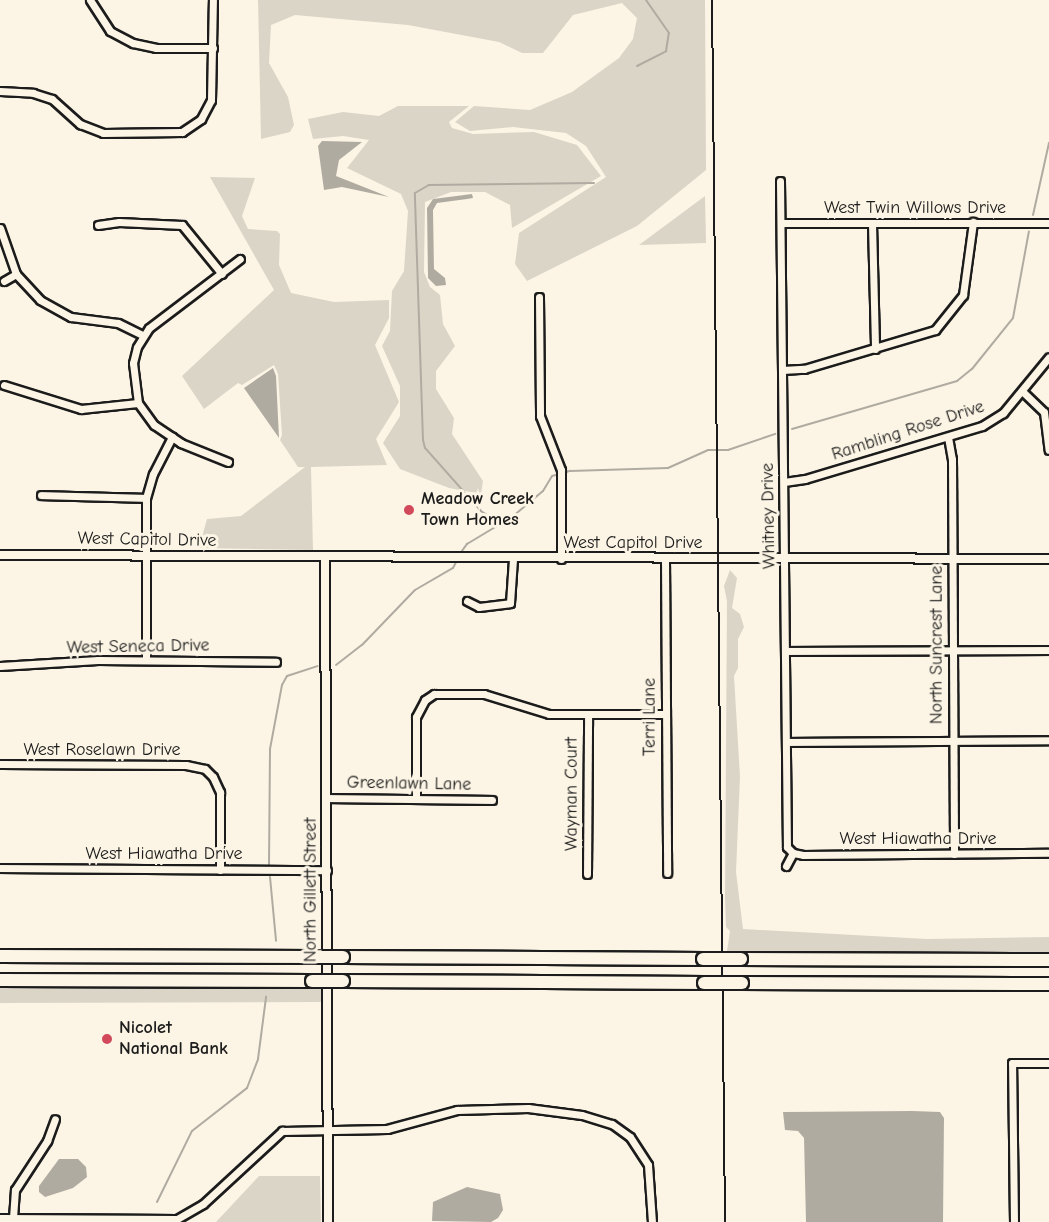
<!DOCTYPE html>
<style>
body{margin:0}
#map{position:relative;width:1049px;height:1222px;overflow:hidden;background:#fcf5e5;font-family:"Comic Neue",sans-serif}
div>[style]{position:absolute}
[style*='--x']{left:calc(var(--x)*1px);top:calc(var(--y)*1px);width:calc(var(--w)*1px);rotate:calc(var(--a)*1deg)}
.green>*{inset:0;background:#dbd5c8}
.water>*{inset:0;background:#b0aba1}
.stream>*{height:2px;margin:-1px;padding:0 1px;transform-origin:1px;border-radius:1px;background:#b0aba1}
.roads{filter:drop-shadow(2px 0 #1c1c1c) drop-shadow(-2px 0 #1c1c1c) drop-shadow(0 2px #1c1c1c) drop-shadow(0 -2px #1c1c1c)}
.minor>*{height:7px;margin:-3.5px;padding:0 3.5px;transform-origin:3.5px;border-radius:3.5px;background:#fcf5e5}
.tertiary>*{height:8px;margin:-4px;padding:0 4px;transform-origin:4px;border-radius:4px;background:#fcf5e5}
.motorway>*{height:12px;margin:-6px;padding:0 6px;transform-origin:6px;border-radius:6px;background:#fcf5e5}
.rail>*{height:2px;margin:-1px;padding:0 1px;transform-origin:1px;border-radius:1px;background:#1c1c1c}
.bridges{filter:drop-shadow(2px 0 #1c1c1c) drop-shadow(-2px 0 #1c1c1c) drop-shadow(0 2px #1c1c1c) drop-shadow(0 -2px #1c1c1c)}
.motorway-bridge>*{height:12px;margin:-6px;padding:0 6px;transform-origin:6px;border-radius:6px;background:#fcf5e5}
.dots>*{width:16px;height:16px;translate:-50% -50%;box-sizing:border-box;border:3px solid #fcf5e5;border-radius:50%}
span{translate:-50% -50%;white-space:nowrap;text-align:center;line-height:1.15;-webkit-text-stroke:6px #fcf5e5;paint-order:stroke}
.street-label{font-size:18px;color:#1c1c1c}
.poi-label{font-size:18px;color:#1c1c1c;font-weight:700}
.left{translate:0 -50%;text-align:left}
</style>
<div id="map">
<div class="green">
<i style="clip-path:polygon(258px 0,705px 0,706px 170px,637px 226px,527px 281px,515px 264px,519px 233px,606px 177px,586px 146px,566px 133px,513px 127px,470px 131px,455px 122px,474px 106px,530px 110px,572px 92px,619px 58px,633px 39px,637px 18px,622px 3px,573px 15px,543px 53px,522px 53px,499px 42px,408px 25px,295px 15px,271px 25px,269px 63px,288px 97px,294px 125px,290px 132px,261px 139px)"></i>
<i style="clip-path:polygon(398px 106px,469px 106px,449px 122px,452px 128px,473px 134px,534px 132px,577px 145px,601px 176px,512px 228px,510px 205px,485px 192px,451px 192px,425px 202px,424px 272px,430px 287px,440px 295px,443px 324px,455px 346px,436px 371px,436px 389px,454px 418px,452px 434px,483px 481px,481px 494px,449px 488px,400px 469px,383px 443px,400px 416px,400px 386px,382px 346px,390px 331px,392px 291px,404px 271px,408px 211px,401px 194px,347px 168px,369px 140px,343px 136px,313px 139px,308px 119px,343px 112px,379px 116px)"></i>
<i style="clip-path:polygon(210px 177px,255px 178px,242px 216px,248px 229px,277px 231px,280px 234px,279px 265px,291px 293px,334px 302px,389px 300px,389px 318px,375px 345px,399px 402px,376px 439px,387px 465px,311px 467px,313px 550px,199px 548px,207px 519px,241px 516px,305px 467px,298px 467px,280px 440px,282px 435px,278px 374px,274px 365px,242px 385px,238px 383px,204px 409px,182px 376px,274px 290px)"></i>
<i style="clip-path:polygon(705px 196px,706px 243px,639px 245px)"></i>
<i style="clip-path:polygon(730px 570px,737px 578px,732px 608px,740px 614px,744px 627px,738px 639px,738px 668px,734px 676px,740px 777px,736px 872px,743px 929px,927px 939px,1049px 937px,1049px 952px,727px 951px,730px 931px,726px 927px,725px 898px,727px 601px,724px 586px)"></i>
<i style="clip-path:polygon(0 988px,322px 989px,322px 1002px,0 1003px)"></i>
<i style="clip-path:polygon(259px 1176px,320px 1176px,321px 1222px,216px 1222px)"></i>
</div>
<div class="water">
<i style="clip-path:polygon(322px 141px,362px 142px,339px 160px,336px 176px,389px 197px,342px 187px,324px 190px,318px 146px)"></i>
<i style="clip-path:polygon(472px 194px,473px 198px,467px 199px,437px 203px,433px 210px,434px 269px,445px 278px,446px 285px,436px 286px,428px 278px,427px 208px,433px 199px)"></i>
<i style="clip-path:polygon(273px 368px,276px 376px,279px 438px,244px 388px)"></i>
<i style="clip-path:polygon(912px 1111px,940px 1112px,944px 1118px,943px 1222px,806px 1222px,804px 1138px,798px 1131px,785px 1130px,783px 1112px)"></i>
<i style="clip-path:polygon(59px 1159px,78px 1159px,86px 1167px,87px 1177px,73px 1188px,45px 1197px,39px 1192px,39px 1186px)"></i>
<i style="clip-path:polygon(467px 1187px,500px 1194px,503px 1210px,498px 1218px,491px 1222px,432px 1221px,433px 1202px)"></i>
</div>
<div class="stream">
<i style="--x:637;--y:66;--w:33;--a:-27"></i>
<i style="--x:666;--y:51;--w:18;--a:-81"></i>
<i style="--x:669;--y:33;--w:40;--a:-124.9"></i>
<i style="--x:1033;--y:215;--w:74;--a:-77.5"></i>
<i style="--x:792;--y:429;--w:172;--a:-16.2"></i>
<i style="--x:957;--y:381;--w:19;--a:-39"></i>
<i style="--x:972;--y:369;--w:65;--a:-51.2"></i>
<i style="--x:1013;--y:318;--w:88;--a:-79.6"></i>
<i style="--x:500;--y:523;--w:22;--a:-148"></i>
<i style="--x:481;--y:511;--w:84;--a:-131.6"></i>
<i style="--x:425;--y:448;--w:8;--a:-104"></i>
<i style="--x:423;--y:440;--w:247;--a:-91.9"></i>
<i style="--x:415;--y:193;--w:16;--a:-30"></i>
<i style="--x:429;--y:185;--w:165;--a:-0.7"></i>
<i style="--x:459;--y:555;--w:14;--a:-54"></i>
<i style="--x:467;--y:544;--w:52;--a:-31"></i>
<i style="--x:512;--y:517;--w:40;--a:-40"></i>
<i style="--x:543;--y:491;--w:17;--a:-59"></i>
<i style="--x:552;--y:476;--w:19;--a:-16"></i>
<i style="--x:570;--y:471;--w:98;--a:-1.8"></i>
<i style="--x:668;--y:468;--w:44;--a:-24.2"></i>
<i style="--x:708;--y:450;--w:20;--a:0"></i>
<i style="--x:728;--y:450;--w:50;--a:-18.8"></i>
<i style="--x:336;--y:665;--w:33;--a:-38"></i>
<i style="--x:362;--y:645;--w:76;--a:-46.1"></i>
<i style="--x:415;--y:590;--w:44;--a:-30.1"></i>
<i style="--x:453;--y:568;--w:9;--a:-63"></i>
<i style="--x:269;--y:865;--w:116;--a:-89.5"></i>
<i style="--x:270;--y:749;--w:65;--a:-79.4"></i>
<i style="--x:282;--y:685;--w:10;--a:-61"></i>
<i style="--x:287;--y:676;--w:32;--a:-18"></i>
<i style="--x:270;--y:877;--w:64;--a:84.6"></i>
<i style="--x:157;--y:1202;--w:79;--a:-63.8"></i>
<i style="--x:192;--y:1131;--w:70;--a:-38"></i>
<i style="--x:247;--y:1088;--w:31;--a:-69"></i>
<i style="--x:258;--y:1059;--w:63;--a:-82.6"></i>
</div>
<div class="roads">
<div class="minor">
<i style="--x:90;--y:0;--w:37;--a:57"></i>
<i style="--x:110;--y:31;--w:26;--a:28"></i>
<i style="--x:133;--y:43;--w:24;--a:12"></i>
<i style="--x:156;--y:48;--w:57;--a:0"></i>
<i style="--x:0;--y:91;--w:33;--a:3"></i>
<i style="--x:33;--y:93;--w:20;--a:18"></i>
<i style="--x:52;--y:99;--w:38;--a:42"></i>
<i style="--x:80;--y:124;--w:25;--a:21"></i>
<i style="--x:103;--y:133;--w:79;--a:-0.7"></i>
<i style="--x:182;--y:132;--w:23;--a:-34"></i>
<i style="--x:201;--y:119;--w:21;--a:-62"></i>
<i style="--x:211;--y:100;--w:100;--a:-88.9"></i>
<i style="--x:780;--y:181;--w:666;--a:89.4"></i>
<i style="--x:787;--y:847;--w:8;--a:45"></i>
<i style="--x:793;--y:853;--w:10;--a:11"></i>
<i style="--x:803;--y:855;--w:246;--a:-0.5"></i>
<i style="--x:781;--y:223;--w:268;--a:0"></i>
<i style="--x:872;--y:223;--w:126;--a:88.6"></i>
<i style="--x:98;--y:225;--w:21;--a:-8"></i>
<i style="--x:119;--y:222;--w:63;--a:2.7"></i>
<i style="--x:182;--y:225;--w:63;--a:50.8"></i>
<i style="--x:0;--y:228;--w:49;--a:70.8"></i>
<i style="--x:16;--y:274;--w:35;--a:47"></i>
<i style="--x:40;--y:300;--w:35;--a:29"></i>
<i style="--x:71;--y:317;--w:47;--a:7.3"></i>
<i style="--x:118;--y:323;--w:28;--a:26"></i>
<i style="--x:4;--y:281;--w:14;--a:-30"></i>
<i style="--x:539;--y:297;--w:119;--a:89.5"></i>
<i style="--x:540;--y:416;--w:58;--a:68.7"></i>
<i style="--x:561;--y:470;--w:89;--a:90"></i>
<i style="--x:782;--y:370;--w:22;--a:-3"></i>
<i style="--x:804;--y:369;--w:137;--a:-16.6"></i>
<i style="--x:935;--y:330;--w:45;--a:-51.3"></i>
<i style="--x:963;--y:295;--w:74;--a:-82.2"></i>
<i style="--x:4;--y:385;--w:81;--a:17.3"></i>
<i style="--x:81;--y:409;--w:57;--a:-6"></i>
<i style="--x:1022;--y:391;--w:30;--a:44"></i>
<i style="--x:1044;--y:412;--w:38;--a:83"></i>
<i style="--x:948;--y:437;--w:22;--a:80"></i>
<i style="--x:952;--y:459;--w:395;--a:89.7"></i>
<i style="--x:228;--y:462;--w:51;--a:-158"></i>
<i style="--x:181;--y:443;--w:32;--a:-146"></i>
<i style="--x:154;--y:425;--w:27;--a:-126"></i>
<i style="--x:138;--y:403;--w:40;--a:-97.1"></i>
<i style="--x:133;--y:363;--w:16;--a:-76"></i>
<i style="--x:137;--y:347;--w:22;--a:-58"></i>
<i style="--x:149;--y:328;--w:114;--a:-37.2"></i>
<i style="--x:784;--y:482;--w:21;--a:-8"></i>
<i style="--x:805;--y:479;--w:185;--a:-16.7"></i>
<i style="--x:982;--y:426;--w:25;--a:-32"></i>
<i style="--x:1003;--y:413;--w:72;--a:-50.6"></i>
<i style="--x:41;--y:495;--w:105;--a:1.6"></i>
<i style="--x:665;--y:560;--w:313;--a:89.6"></i>
<i style="--x:467;--y:601;--w:13;--a:27"></i>
<i style="--x:479;--y:607;--w:31;--a:-7"></i>
<i style="--x:510;--y:603;--w:44;--a:-86.1"></i>
<i style="--x:785;--y:651;--w:264;--a:-0.2"></i>
<i style="--x:146;--y:660;--w:162;--a:-90"></i>
<i style="--x:146;--y:498;--w:25;--a:-74"></i>
<i style="--x:153;--y:474;--w:42;--a:-62.8"></i>
<i style="--x:0;--y:666;--w:98;--a:-3.5"></i>
<i style="--x:98;--y:660;--w:178;--a:0.6"></i>
<i style="--x:786;--y:742;--w:263;--a:-0.4"></i>
<i style="--x:0;--y:764;--w:186;--a:0.3"></i>
<i style="--x:186;--y:765;--w:19;--a:12"></i>
<i style="--x:205;--y:769;--w:11;--a:45"></i>
<i style="--x:213;--y:777;--w:17;--a:65"></i>
<i style="--x:220;--y:792;--w:78;--a:90"></i>
<i style="--x:327;--y:798;--w:165;--a:0.7"></i>
<i style="--x:416;--y:799;--w:82;--a:-90"></i>
<i style="--x:416;--y:717;--w:19;--a:-62"></i>
<i style="--x:425;--y:700;--w:11;--a:-34"></i>
<i style="--x:434;--y:694;--w:50;--a:0"></i>
<i style="--x:484;--y:694;--w:68;--a:17.1"></i>
<i style="--x:549;--y:714;--w:116;--a:0"></i>
<i style="--x:786;--y:866;--w:15;--a:-62"></i>
<i style="--x:0;--y:868;--w:327;--a:0.4"></i>
<i style="--x:587;--y:874;--w:160;--a:-89.6"></i>
<i style="--x:0;--y:1218;--w:177;--a:0.3"></i>
<i style="--x:177;--y:1219;--w:30;--a:-30"></i>
<i style="--x:203;--y:1204;--w:108;--a:-42.7"></i>
<i style="--x:282;--y:1131;--w:105;--a:-1.1"></i>
<i style="--x:387;--y:1129;--w:73;--a:-15.2"></i>
<i style="--x:457;--y:1110;--w:71;--a:-1.6"></i>
<i style="--x:528;--y:1108;--w:54;--a:7.4"></i>
<i style="--x:582;--y:1115;--w:31;--a:17"></i>
<i style="--x:612;--y:1124;--w:22;--a:36"></i>
<i style="--x:630;--y:1137;--w:33;--a:57"></i>
<i style="--x:648;--y:1165;--w:57;--a:86"></i>
<i style="--x:13;--y:1218;--w:28;--a:-86"></i>
<i style="--x:15;--y:1190;--w:59;--a:-56.9"></i>
<i style="--x:47;--y:1141;--w:23;--a:-70"></i>
<i style="--x:1014;--y:1222;--w:159;--a:-90.7"></i>
<i style="--x:1012;--y:1063;--w:37;--a:0"></i>
</div>
<div class="tertiary">
<i style="--x:0;--y:555;--w:1049;--a:0.22"></i>
<i style="--x:325;--y:558;--w:664;--a:89.74"></i>
</div>
<div class="motorway">
<i style="--x:0;--y:956;--w:312;--a:0.2"></i>
<i style="--x:343;--y:957;--w:360;--a:0.3"></i>
<i style="--x:741;--y:959;--w:308;--a:0.2"></i>
<i style="--x:0;--y:980;--w:312;--a:0.2"></i>
<i style="--x:343;--y:981;--w:361;--a:0.3"></i>
<i style="--x:742;--y:983;--w:307;--a:0.2"></i>
</div>
</div>
<div class="rail">
<i style="--x:712;--y:0;--w:1222;--a:89.39"></i>
</div>
<div class="bridges">
<div class="motorway-bridge">
<i style="--x:312;--y:957;--w:31;--a:0"></i>
<i style="--x:703;--y:959;--w:38;--a:0"></i>
<i style="--x:312;--y:981;--w:31;--a:0"></i>
<i style="--x:704;--y:983;--w:38;--a:0"></i>
</div>
</div>
<div class="dots">
<i style="left:409px;top:510px;background:#d1495b"></i>
<i style="left:107px;top:1039px;background:#d1495b"></i>
</div>
<div class="street-label">
<span style="left:915px;top:208px">West Twin Willows Drive</span>
<span style="left:908px;top:431px;rotate:-18deg">Rambling Rose Drive</span>
<span style="left:769px;top:516px;rotate:-91deg">Whitney Drive</span>
<span style="left:147px;top:540px;rotate:1deg">West Capitol Drive</span>
<span style="left:633px;top:543px">West Capitol Drive</span>
<span style="left:937px;top:645px;rotate:-90deg">North Suncrest Lane</span>
<span style="left:138px;top:647px;rotate:-1deg">West Seneca Drive</span>
<span style="left:650px;top:717px;rotate:-90deg">Terri Lane</span>
<span style="left:102px;top:750px">West Roselawn Drive</span>
<span style="left:409px;top:784px;rotate:1deg">Greenlawn Lane</span>
<span style="left:572px;top:794px;rotate:-90deg">Wayman Court</span>
<span style="left:918px;top:839px">West Hiawatha Drive</span>
<span style="left:164px;top:854px">West Hiawatha Drive</span>
<span style="left:311px;top:890px;rotate:-90deg">North Gillett Street</span>
</div>
<div class="poi-label">
<span class="left" style="left:421px;top:510px">Meadow Creek<br>Town Homes</span>
<span class="left" style="left:119px;top:1039px">Nicolet<br>National Bank</span>
</div>
</div>
